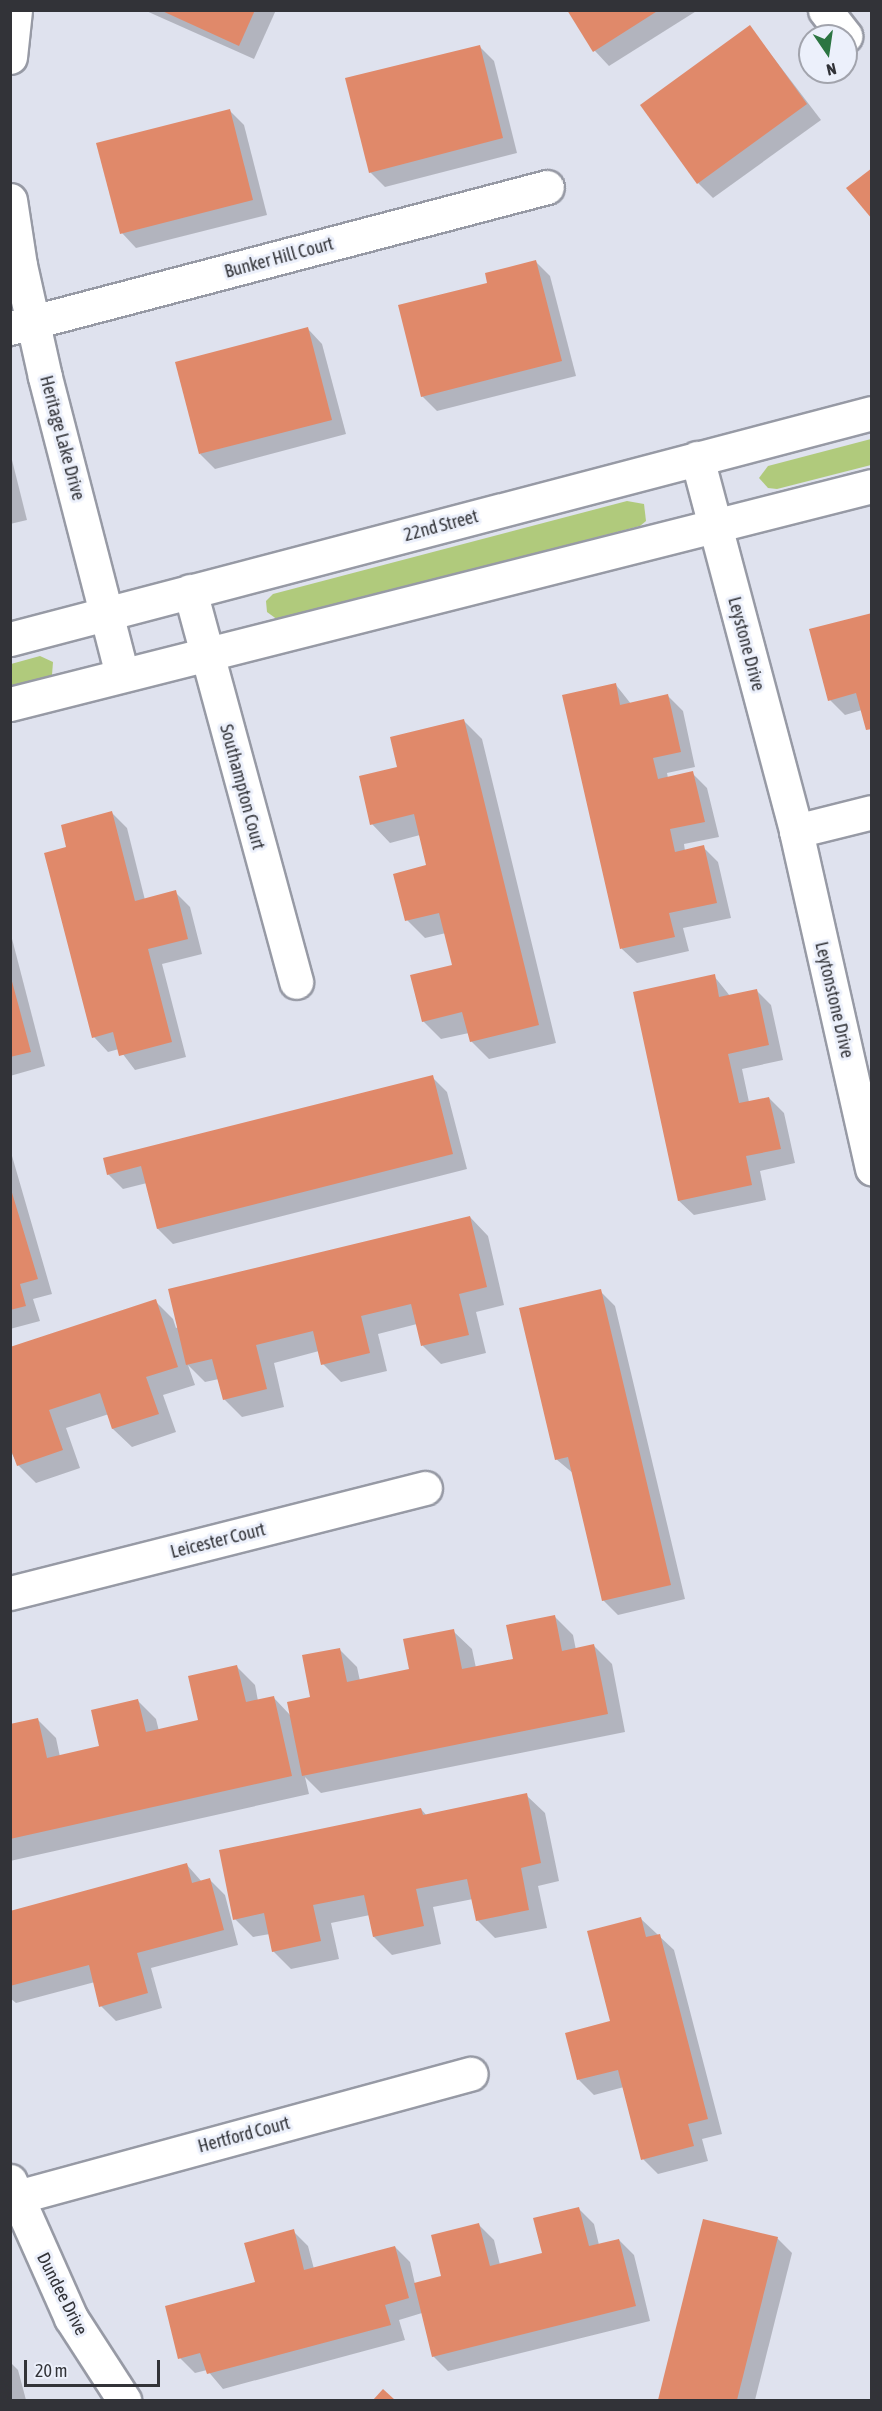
<!DOCTYPE html>
<style>
body{margin:0}
#map{position:relative;width:882px;height:2411px;overflow:hidden;background:#dfe2ee;font-family:"Asap Condensed",sans-serif}
div>[style]{position:absolute}
[style*='--x']{left:calc(var(--x)*1px);top:calc(var(--y)*1px);width:calc(var(--w)*1px);rotate:calc(var(--a)*1deg)}
.green>*{inset:0;background:#b0ca7c}
.shadow>*{inset:0;background:#0003}
.building>*{inset:0;background:#e0896a}
.roads{filter:drop-shadow(2px 0 #979aa5) drop-shadow(-2px 0 #979aa5) drop-shadow(0 2px #979aa5) drop-shadow(0 -2px #979aa5)}
.minor>*{height:33px;margin:-16.5px;padding:0 16.5px;transform-origin:16.5px;border-radius:16.5px;background:#fff}
span{translate:-50% -50%;white-space:nowrap;text-align:center;line-height:1.15;-webkit-text-stroke:6px #ecf0fb;paint-order:stroke}
.street-label{font-size:18px;color:#323338}
.frame{position:absolute;inset:0;border:12px solid #323338;pointer-events:none}
.north{position:absolute;left:798px;top:24px;width:60px;height:60px;box-sizing:border-box;background:#ecf0fb;border:2px solid #a2a4ad;border-radius:50%;rotate:167deg;font-size:16px;font-weight:700;line-height:24px;text-align:center;color:#323338}
.north::after{content:'';display:block;margin:auto;width:21px;height:27px;background:#2c7542;clip-path:polygon(50% 0,100% 100%,50% 72%,0 100%)}
.scale{position:absolute;left:24px;top:2360px;width:136px;height:27px;box-sizing:border-box;border:3px solid #323338;border-top:0;padding-left:8px;font-size:18px;line-height:21px;white-space:nowrap;color:#323338;-webkit-text-stroke:4px #ecf0fb;paint-order:stroke}
</style>
<div id="map">
<div class="green">
<i style="clip-path:polygon(871px 439px,871px 465px,777px 489px,768px 488px,759px 478px,768px 466px)"></i>
<i style="clip-path:polygon(627px 501px,644px 504px,646px 521px,640px 526px,278px 620px,267px 612px,266px 601px,273px 594px)"></i>
<i style="clip-path:polygon(40px 656px,53px 662px,52px 675px,11px 689px,11px 664px)"></i>
</div>
<div class="shadow">
<i style="clip-path:polygon(144px 10px,276px 10px,254px 59px)"></i>
<i style="clip-path:polygon(569px 10px,698px 10px,609px 66px,595px 51px)"></i>
<i style="clip-path:polygon(750px 27px,821px 120px,713px 198px,698px 183px)"></i>
<i style="clip-path:polygon(479px 46px,494px 61px,517px 153px,385px 187px,370px 172px)"></i>
<i style="clip-path:polygon(229px 110px,244px 125px,267px 215px,136px 248px,122px 233px)"></i>
<i style="clip-path:polygon(535px 261px,550px 276px,576px 376px,437px 411px,422px 396px,489px 284px)"></i>
<i style="clip-path:polygon(308px 329px,322px 344px,346px 434px,215px 469px,200px 454px)"></i>
<i style="clip-path:polygon(10px 452px,27px 520px,10px 524px)"></i>
<i style="clip-path:polygon(872px 614px,872px 734px,862px 710px,845px 715px,830px 700px)"></i>
<i style="clip-path:polygon(616px 685px,631px 704px,668px 696px,683px 711px,695px 767px,667px 773px,668px 778px,692px 773px,707px 788px,719px 837px,684px 844px,685px 851px,703px 847px,718px 862px,731px 918px,683px 928px,689px 951px,637px 963px,622px 949px)"></i>
<i style="clip-path:polygon(464px 721px,482px 739px,556px 1043px,489px 1059px,471px 1041px,469px 1033px,441px 1039px,423px 1021px,454px 966px,446px 933px,425px 938px,407px 920px,428px 866px,420px 835px,390px 843px,372px 824px,399px 768px)"></i>
<i style="clip-path:polygon(112px 813px,127px 828px,145px 900px,175px 892px,190px 907px,202px 954px,162px 964px,186px 1057px,135px 1070px,119px 1049px,108px 1052px,94px 1037px)"></i>
<i style="clip-path:polygon(10px 931px,45px 1066px,10px 1076px)"></i>
<i style="clip-path:polygon(714px 976px,730px 996px,756px 990px,771px 1005px,783px 1060px,742px 1069px,749px 1102px,769px 1098px,784px 1113px,795px 1163px,760px 1171px,766px 1200px,694px 1215px,679px 1201px)"></i>
<i style="clip-path:polygon(432px 1077px,447px 1092px,467px 1169px,173px 1244px,158px 1229px,147px 1183px,123px 1189px,108px 1174px)"></i>
<i style="clip-path:polygon(10px 1149px,52px 1294px,33px 1299px,40px 1321px,10px 1329px)"></i>
<i style="clip-path:polygon(470px 1217px,488px 1236px,504px 1305px,476px 1312px,486px 1353px,441px 1364px,423px 1346px,417px 1324px,378px 1334px,387px 1371px,341px 1382px,323px 1364px,319px 1351px,274px 1363px,284px 1407px,242px 1417px,224px 1399px,219px 1379px,205px 1382px,188px 1365px,195px 1385px,163px 1395px,176px 1432px,132px 1447px,113px 1429px,109px 1414px,66px 1428px,80px 1468px,36px 1483px,18px 1465px,10px 1450px,10px 1348px,155px 1301px,173px 1319px,176px 1328px)"></i>
<i style="clip-path:polygon(600px 1291px,615px 1306px,685px 1599px,618px 1615px,603px 1600px,574px 1474px,556px 1459px)"></i>
<i style="clip-path:polygon(555px 1617px,573px 1635px,576px 1650px,594px 1646px,612px 1664px,625px 1732px,321px 1793px,305px 1777px,309px 1794px,10px 1861px,10px 1726px,38px 1720px,56px 1738px,60px 1757px,101px 1747px,138px 1701px,156px 1719px,159px 1731px,200px 1721px,237px 1667px,255px 1685px,258px 1701px,274px 1698px,291px 1716px,312px 1698px,339px 1649px,357px 1667px,360px 1681px,411px 1670px,453px 1631px,472px 1649px,476px 1668px,515px 1660px)"></i>
<i style="clip-path:polygon(526px 1795px,545px 1813px,559px 1881px,538px 1886px,547px 1928px,495px 1938px,477px 1920px,473px 1899px,433px 1907px,441px 1944px,392px 1955px,374px 1937px,370px 1915px,331px 1923px,339px 1959px,291px 1969px,273px 1951px,270px 1934px,253px 1937px,235px 1919px,421px 1809px,427px 1816px)"></i>
<i style="clip-path:polygon(187px 1865px,202px 1882px,210px 1880px,225px 1895px,238px 1945px,151px 1968px,162px 2008px,116px 2021px,101px 2006px,95px 1982px,16px 2003px,10px 1998px,10px 1912px)"></i>
<i style="clip-path:polygon(640px 1918px,674px 1950px,722px 2134px,702px 2139px,708px 2161px,658px 2174px,643px 2159px,624px 2087px,594px 2095px,579px 2080px,567px 2034px,612px 2022px)"></i>
<i style="clip-path:polygon(579px 2209px,594px 2224px,599px 2245px,619px 2240px,634px 2255px,650px 2321px,448px 2371px,433px 2356px,422px 2313px,399px 2320px,405px 2340px,223px 2389px,207px 2370px,195px 2373px,180px 2358px,256px 2283px,293px 2231px,308px 2246px,314px 2269px,395px 2247px,410px 2262px,415px 2284px,442px 2277px,479px 2225px,494px 2240px,500px 2265px,543px 2254px)"></i>
<i style="clip-path:polygon(704px 2221px,777px 2238px,792px 2253px,755px 2400px,659px 2400px)"></i>
<i style="clip-path:polygon(10px 2362px,18px 2370px,26px 2400px,10px 2400px)"></i>
</div>
<div class="building">
<i style="clip-path:polygon(160px 10px,255px 10px,239px 46px)"></i>
<i style="clip-path:polygon(567px 10px,659px 10px,593px 52px)"></i>
<i style="clip-path:polygon(750px 25px,807px 104px,697px 184px,640px 105px)"></i>
<i style="clip-path:polygon(480px 45px,503px 138px,369px 173px,345px 78px)"></i>
<i style="clip-path:polygon(230px 109px,253px 200px,120px 234px,96px 143px)"></i>
<i style="clip-path:polygon(872px 168px,872px 219px,846px 188px)"></i>
<i style="clip-path:polygon(536px 260px,562px 361px,421px 397px,398px 305px,487px 283px,485px 273px)"></i>
<i style="clip-path:polygon(308px 327px,332px 420px,199px 454px,175px 362px)"></i>
<i style="clip-path:polygon(872px 613px,872px 729px,866px 730px,856px 693px,828px 701px,809px 629px)"></i>
<i style="clip-path:polygon(616px 683px,620px 705px,668px 694px,681px 752px,653px 758px,658px 779px,693px 771px,705px 822px,670px 829px,675px 852px,704px 845px,717px 903px,669px 913px,675px 937px,620px 949px,562px 695px)"></i>
<i style="clip-path:polygon(464px 719px,539px 1025px,470px 1042px,462px 1012px,422px 1022px,410px 975px,452px 965px,439px 913px,405px 921px,393px 874px,426px 865px,414px 814px,370px 825px,359px 776px,397px 767px,390px 737px)"></i>
<i style="clip-path:polygon(112px 811px,135px 901px,176px 890px,188px 939px,148px 949px,172px 1042px,119px 1056px,113px 1032px,92px 1038px,44px 853px,66px 847px,61px 825px)"></i>
<i style="clip-path:polygon(10px 974px,31px 1052px,10px 1057px)"></i>
<i style="clip-path:polygon(715px 974px,719px 997px,757px 989px,769px 1045px,728px 1054px,739px 1103px,769px 1097px,781px 1149px,746px 1156px,752px 1185px,678px 1201px,633px 992px)"></i>
<i style="clip-path:polygon(433px 1075px,453px 1154px,157px 1229px,141px 1166px,107px 1175px,103px 1158px)"></i>
<i style="clip-path:polygon(10px 1186px,38px 1279px,20px 1284px,26px 1306px,10px 1310px)"></i>
<i style="clip-path:polygon(470px 1216px,487px 1287px,459px 1294px,469px 1335px,421px 1346px,411px 1304px,361px 1316px,370px 1353px,321px 1365px,313px 1331px,256px 1345px,267px 1389px,223px 1400px,212px 1359px,186px 1365px,168px 1289px)"></i>
<i style="clip-path:polygon(601px 1289px,671px 1585px,602px 1601px,568px 1457px,555px 1460px,519px 1308px)"></i>
<i style="clip-path:polygon(156px 1299px,178px 1367px,146px 1377px,159px 1414px,112px 1429px,100px 1393px,49px 1410px,63px 1450px,17px 1466px,10px 1447px,10px 1347px)"></i>
<i style="clip-path:polygon(555px 1615px,562px 1651px,594px 1644px,608px 1714px,302px 1776px,287px 1702px,310px 1697px,302px 1655px,340px 1648px,347px 1682px,409px 1669px,403px 1639px,454px 1629px,462px 1669px,513px 1659px,506px 1625px)"></i>
<i style="clip-path:polygon(237px 1665px,246px 1702px,274px 1696px,292px 1776px,10px 1839px,10px 1724px,38px 1718px,47px 1758px,99px 1746px,91px 1710px,138px 1699px,146px 1732px,198px 1720px,188px 1676px)"></i>
<i style="clip-path:polygon(527px 1793px,541px 1863px,521px 1868px,529px 1910px,476px 1921px,467px 1879px,416px 1889px,424px 1926px,373px 1937px,364px 1895px,313px 1905px,321px 1941px,272px 1952px,264px 1913px,233px 1920px,219px 1850px,421px 1808px,423px 1815px)"></i>
<i style="clip-path:polygon(187px 1863px,192px 1883px,210px 1878px,224px 1930px,137px 1953px,148px 1993px,99px 2007px,89px 1965px,10px 1986px,10px 1911px)"></i>
<i style="clip-path:polygon(641px 1917px,646px 1937px,660px 1934px,708px 2119px,688px 2124px,694px 2146px,641px 2160px,618px 2070px,577px 2080px,565px 2033px,610px 2021px,587px 1931px)"></i>
<i style="clip-path:polygon(579px 2207px,589px 2246px,619px 2239px,636px 2306px,432px 2357px,414px 2283px,441px 2276px,431px 2235px,479px 2223px,490px 2266px,542px 2253px,533px 2218px)"></i>
<i style="clip-path:polygon(703px 2219px,778px 2237px,737px 2400px,658px 2400px)"></i>
<i style="clip-path:polygon(294px 2229px,304px 2270px,395px 2246px,409px 2298px,385px 2305px,391px 2325px,207px 2374px,200px 2353px,178px 2359px,165px 2306px,255px 2282px,244px 2243px)"></i>
<i style="clip-path:polygon(383px 2389px,395px 2400px,373px 2400px)"></i>
</div>
<div class="roads">
<div class="minor">
<i style="--x:825;--y:10;--w:33;--a:52"></i>
<i style="--x:10;--y:57;--w:47;--a:-83.9"></i>
<i style="--x:10;--y:200;--w:66;--a:81.3"></i>
<i style="--x:20;--y:265;--w:115;--a:77.4"></i>
<i style="--x:45;--y:377;--w:307;--a:75.5"></i>
<i style="--x:10;--y:328;--w:555;--a:-14.71"></i>
<i style="--x:697;--y:458;--w:386;--a:75.1"></i>
<i style="--x:796;--y:831;--w:346;--a:77.3"></i>
<i style="--x:190;--y:591;--w:405;--a:74.8"></i>
<i style="--x:10;--y:639;--w:891;--a:-14.69"></i>
<i style="--x:10;--y:704;--w:889;--a:-14.19"></i>
<i style="--x:796;--y:831;--w:78;--a:-14"></i>
<i style="--x:10;--y:1593;--w:428;--a:-14.2"></i>
<i style="--x:10;--y:2181;--w:150;--a:66"></i>
<i style="--x:71;--y:2318;--w:98;--a:57.1"></i>
<i style="--x:17;--y:2197;--w:470;--a:-15.2"></i>
</div>
</div>
<div class="street-label">
<span style="left:279px;top:258px;rotate:-15deg">Bunker Hill Court</span>
<span style="left:62px;top:438px;rotate:75deg">Heritage Lake Drive</span>
<span style="left:441px;top:526px;rotate:-15deg">22nd Street</span>
<span style="left:746px;top:644px;rotate:75deg">Leystone Drive</span>
<span style="left:242px;top:787px;rotate:75deg">Southampton Court</span>
<span style="left:834px;top:1000px;rotate:77deg">Leytonstone Drive</span>
<span style="left:218px;top:1541px;rotate:-14deg">Leicester Court</span>
<span style="left:244px;top:2135px;rotate:-15deg">Hertford Court</span>
<span style="left:62px;top:2294px;rotate:63deg">Dundee Drive</span>
</div>
<div class="frame"></div>
<div class="north">N</div>
<div class="scale">20 m</div>
</div>
